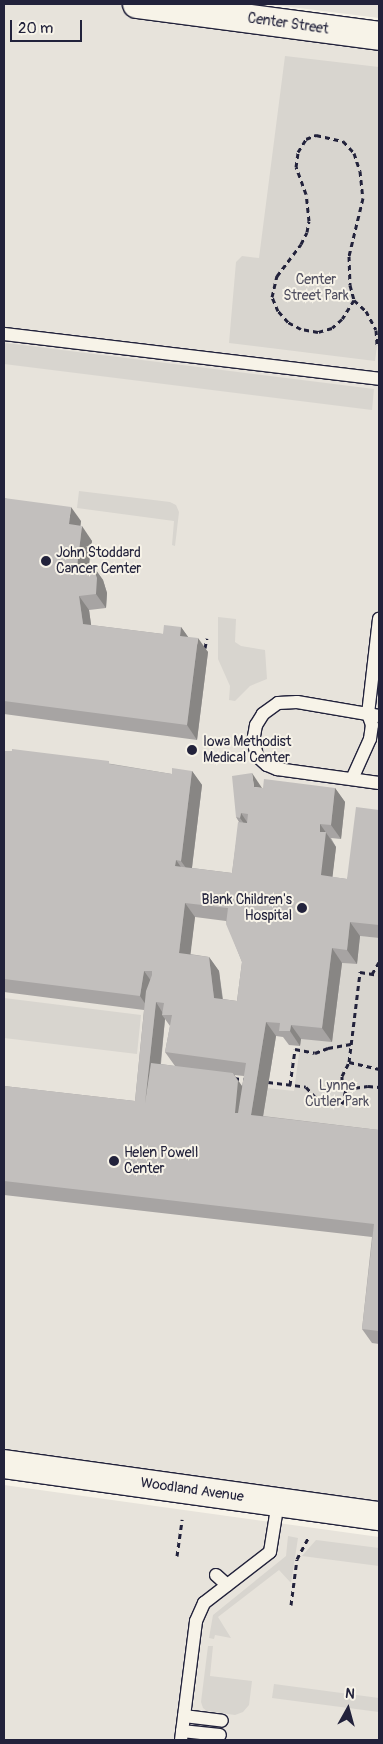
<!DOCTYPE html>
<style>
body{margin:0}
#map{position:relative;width:383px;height:1744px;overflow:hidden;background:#f7f3e8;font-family:Pangolin,sans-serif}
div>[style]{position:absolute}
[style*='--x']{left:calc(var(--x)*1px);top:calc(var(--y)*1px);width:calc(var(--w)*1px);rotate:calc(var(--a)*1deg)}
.built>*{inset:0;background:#e7e3db}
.green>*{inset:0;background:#d8d5cf}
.path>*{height:3px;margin-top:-1.5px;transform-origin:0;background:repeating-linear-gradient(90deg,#22223b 0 5px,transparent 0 9px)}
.roads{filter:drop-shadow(1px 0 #22223b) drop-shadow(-1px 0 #22223b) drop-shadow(0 1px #22223b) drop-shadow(0 -1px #22223b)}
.lane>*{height:12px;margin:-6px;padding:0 6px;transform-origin:6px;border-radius:6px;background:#f7f3e8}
.secondary>*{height:28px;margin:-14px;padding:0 14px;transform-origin:14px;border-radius:14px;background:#f7f3e8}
.wall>*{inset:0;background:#a7a4a3}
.shaded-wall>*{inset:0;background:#888684}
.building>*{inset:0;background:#c2bfbd}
.dots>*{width:14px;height:14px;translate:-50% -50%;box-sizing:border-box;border:2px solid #f7f3e8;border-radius:50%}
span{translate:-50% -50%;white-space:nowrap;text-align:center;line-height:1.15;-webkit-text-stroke:4px #f7f3e8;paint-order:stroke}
.street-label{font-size:14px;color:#22223b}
.park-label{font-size:14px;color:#504f60}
.poi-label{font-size:14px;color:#22223b}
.left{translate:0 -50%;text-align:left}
.right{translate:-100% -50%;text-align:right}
.frame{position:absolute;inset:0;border:5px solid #22223b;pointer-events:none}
.north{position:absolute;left:323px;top:1684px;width:50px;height:50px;-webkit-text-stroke:4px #f7f3e8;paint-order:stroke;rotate:7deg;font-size:14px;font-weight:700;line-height:20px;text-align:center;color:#22223b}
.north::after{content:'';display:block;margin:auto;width:18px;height:22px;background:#22223b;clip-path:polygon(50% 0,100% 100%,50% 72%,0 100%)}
.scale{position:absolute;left:10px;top:20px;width:72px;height:22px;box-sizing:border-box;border:2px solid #22223b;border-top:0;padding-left:6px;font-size:15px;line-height:18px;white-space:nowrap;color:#22223b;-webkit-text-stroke:4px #f7f3e8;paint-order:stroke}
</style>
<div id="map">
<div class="built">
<i style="clip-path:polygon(4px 4px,137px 4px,379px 36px,379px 1516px,4px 1463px)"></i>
<i style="clip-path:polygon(267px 4px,379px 4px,379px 18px)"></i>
<i style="clip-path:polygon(4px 1485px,379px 1537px,379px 1740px,4px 1740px)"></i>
</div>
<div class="green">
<i style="clip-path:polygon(285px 56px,379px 67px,379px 346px,377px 346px,375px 361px,229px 343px,236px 262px,242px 256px,259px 258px)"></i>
<i style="clip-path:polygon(6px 343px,374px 389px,372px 410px,4px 364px,4px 344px)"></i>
<i style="clip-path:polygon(79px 491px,170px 502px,176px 505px,179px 512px,175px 546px,172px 545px,174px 521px,77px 508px)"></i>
<i style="clip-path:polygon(218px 617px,236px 619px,235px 642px,241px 646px,265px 650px,267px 679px,250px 686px,235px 701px,229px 700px,230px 686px,218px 659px)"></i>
<i style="clip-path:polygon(360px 936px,379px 938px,379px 1143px,261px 1129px,267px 1088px,294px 1091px,301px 1039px,342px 963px,357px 964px)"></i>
<i style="clip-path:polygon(4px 998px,141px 1015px,137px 1054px,4px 1038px)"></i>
<i style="clip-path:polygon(288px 1536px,298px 1538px,291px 1583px,279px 1570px,218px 1617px,231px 1638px,215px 1635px,214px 1639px,209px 1638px,213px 1615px,286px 1556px)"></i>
<i style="clip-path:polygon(316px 1540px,379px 1548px,379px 1566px,302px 1556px)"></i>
<i style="clip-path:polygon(208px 1646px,213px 1646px,210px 1676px,252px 1681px,249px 1705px,243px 1712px,235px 1715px,207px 1711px,203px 1708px,201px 1702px)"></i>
<i style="clip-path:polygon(274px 1684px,379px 1698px,379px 1712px,272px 1698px)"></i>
</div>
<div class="path">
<i style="--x:354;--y:300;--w:22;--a:122"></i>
<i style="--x:342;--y:319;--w:13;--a:138"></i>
<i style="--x:332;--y:328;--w:15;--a:164"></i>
<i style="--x:318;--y:332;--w:17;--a:-170"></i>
<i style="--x:301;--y:329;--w:15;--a:-152"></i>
<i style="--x:288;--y:322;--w:15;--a:-132"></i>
<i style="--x:278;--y:311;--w:15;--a:-113"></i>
<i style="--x:272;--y:297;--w:22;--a:-77"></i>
<i style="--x:277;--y:276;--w:40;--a:-53"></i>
<i style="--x:301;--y:244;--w:13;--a:-63"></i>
<i style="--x:307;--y:232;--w:11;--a:-80"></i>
<i style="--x:309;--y:221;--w:27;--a:-96"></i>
<i style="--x:306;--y:194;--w:29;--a:-110"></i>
<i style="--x:296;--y:167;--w:15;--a:-82"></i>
<i style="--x:298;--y:152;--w:15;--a:-58"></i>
<i style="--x:306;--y:139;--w:11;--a:-22"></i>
<i style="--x:316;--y:135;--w:28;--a:13"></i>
<i style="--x:343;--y:141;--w:16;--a:47"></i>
<i style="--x:354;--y:153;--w:19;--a:72"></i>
<i style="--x:360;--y:171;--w:27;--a:84"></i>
<i style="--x:363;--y:198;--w:60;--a:103.6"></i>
<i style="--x:349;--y:256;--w:29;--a:88"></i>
<i style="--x:350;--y:285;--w:16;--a:75"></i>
<i style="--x:354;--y:300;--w:16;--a:43"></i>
<i style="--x:366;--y:311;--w:21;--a:62"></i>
<i style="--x:376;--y:330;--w:15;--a:86"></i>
<i style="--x:205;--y:648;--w:10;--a:-79"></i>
<i style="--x:372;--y:974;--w:14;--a:-60"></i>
<i style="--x:349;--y:1062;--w:31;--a:13"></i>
<i style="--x:234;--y:1078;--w:13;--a:9"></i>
<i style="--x:268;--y:1082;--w:38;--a:7"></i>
<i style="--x:306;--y:1087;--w:16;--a:47"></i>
<i style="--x:317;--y:1099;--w:25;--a:11"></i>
<i style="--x:342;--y:1104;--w:16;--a:-75"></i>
<i style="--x:346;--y:1089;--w:8;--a:-120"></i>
<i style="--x:342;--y:1082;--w:6;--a:-90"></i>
<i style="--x:342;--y:1076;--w:16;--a:-63"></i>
<i style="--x:349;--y:1062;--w:91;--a:-83"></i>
<i style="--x:360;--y:972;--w:19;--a:9"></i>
<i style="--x:290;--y:1085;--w:36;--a:-82"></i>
<i style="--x:295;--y:1049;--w:20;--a:11"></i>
<i style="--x:315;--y:1053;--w:14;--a:-21"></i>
<i style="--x:328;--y:1048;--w:23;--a:-10"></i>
<i style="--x:346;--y:1089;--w:22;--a:-8"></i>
<i style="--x:368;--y:1086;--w:11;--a:5"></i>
<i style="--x:177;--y:1556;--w:37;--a:-82"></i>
<i style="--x:291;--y:1605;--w:46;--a:-82.6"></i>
<i style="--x:297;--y:1559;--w:26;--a:-62"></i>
</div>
<div class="roads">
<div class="lane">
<i style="--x:4;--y:334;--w:378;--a:6.8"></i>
<i style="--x:379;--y:716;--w:83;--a:-170.3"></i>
<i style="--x:297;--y:702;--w:19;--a:177"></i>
<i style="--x:278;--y:703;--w:19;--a:144"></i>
<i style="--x:263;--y:714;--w:13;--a:122"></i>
<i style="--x:256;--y:725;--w:17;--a:100"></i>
<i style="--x:253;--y:742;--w:16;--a:72"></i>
<i style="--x:258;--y:757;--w:12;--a:42"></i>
<i style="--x:267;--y:765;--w:11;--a:22"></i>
<i style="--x:277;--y:769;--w:103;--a:7.8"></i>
<i style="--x:352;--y:779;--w:44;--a:-65.8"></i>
<i style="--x:370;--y:739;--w:14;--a:-82"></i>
<i style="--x:372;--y:725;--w:12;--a:-110"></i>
<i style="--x:368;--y:714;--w:96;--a:-83.4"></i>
<i style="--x:216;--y:1575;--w:15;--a:42"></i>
<i style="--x:184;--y:1716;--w:38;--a:7"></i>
<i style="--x:182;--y:1731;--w:38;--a:6"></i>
<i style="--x:181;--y:1740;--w:120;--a:-82.8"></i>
<i style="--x:196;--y:1621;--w:20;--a:-66"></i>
<i style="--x:204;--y:1603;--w:83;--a:-37.7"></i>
<i style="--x:270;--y:1552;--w:51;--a:-80.9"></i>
</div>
<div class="secondary">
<i style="--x:137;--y:4;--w:244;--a:7.5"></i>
<i style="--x:4;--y:1464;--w:379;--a:7.9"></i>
</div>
</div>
<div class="wall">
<i style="clip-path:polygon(4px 498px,81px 521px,80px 526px,92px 541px,88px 566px,93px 566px,103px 580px,107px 593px,106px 608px,89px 610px,91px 625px,163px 634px,181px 627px,188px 637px,208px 652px,197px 740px,4px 714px)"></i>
<i style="clip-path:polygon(evenodd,4px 751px,112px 764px,172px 774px,192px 771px,202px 785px,192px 868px,232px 873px,239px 822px,236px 817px,262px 788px,335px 788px,345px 802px,341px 839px,331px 838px,336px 847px,332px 877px,347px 879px,379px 810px,379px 938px,360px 936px,357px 964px,342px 963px,332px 1042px,301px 1039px,300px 1046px,289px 1045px,283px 1037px,276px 1036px,263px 1116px,379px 1130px,379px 1344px,372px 1343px,362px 1329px,372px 1237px,4px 1195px,4px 1086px,135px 1101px,144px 1010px,4px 992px,4px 751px,195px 917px,226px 921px,242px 962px,237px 1001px,223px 999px,219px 971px,209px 957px,190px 954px,195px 917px,4px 751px,165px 1019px,170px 1026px,165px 1052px,175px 1066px,161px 1064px,165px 1019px,4px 751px,234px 1075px,244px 1076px,242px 1086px,234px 1075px)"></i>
</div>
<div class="shaded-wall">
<i style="clip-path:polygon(71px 507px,81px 521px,79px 539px,69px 524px)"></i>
<i style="clip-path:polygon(82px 526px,92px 541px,87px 582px,77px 567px)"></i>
<i style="clip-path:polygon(93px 566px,103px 580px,107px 593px,106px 608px,96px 594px)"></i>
<i style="clip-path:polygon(79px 596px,89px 610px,93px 638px,83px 624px)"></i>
<i style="clip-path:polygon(181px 627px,191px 641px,180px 636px)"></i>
<i style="clip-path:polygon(198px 638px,208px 652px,197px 740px,187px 725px)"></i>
<i style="clip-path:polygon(192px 771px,202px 785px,191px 875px,181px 861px)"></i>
<i style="clip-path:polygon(252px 773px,262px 788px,254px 787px)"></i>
<i style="clip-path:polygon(335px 788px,345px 802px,341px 839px,331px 825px)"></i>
<i style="clip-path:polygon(241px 813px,251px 828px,250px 832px,240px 818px)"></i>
<i style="clip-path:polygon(320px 824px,336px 847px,331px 890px,321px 875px,320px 832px)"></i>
<i style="clip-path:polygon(176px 860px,186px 874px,175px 866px)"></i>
<i style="clip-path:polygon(185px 903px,195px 917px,189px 967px,179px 953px)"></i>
<i style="clip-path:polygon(350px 922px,360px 936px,357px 964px,347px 950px)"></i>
<i style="clip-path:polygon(332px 948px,342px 963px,332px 1042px,322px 1028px)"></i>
<i style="clip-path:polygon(209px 957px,219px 971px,224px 1012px,214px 998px)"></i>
<i style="clip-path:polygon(144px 971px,154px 985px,150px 1011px,140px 996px)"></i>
<i style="clip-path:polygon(156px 1002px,164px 1015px,162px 1015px,165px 1019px,155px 1117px,145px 1103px)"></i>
<i style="clip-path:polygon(266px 1022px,276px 1036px,261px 1129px,251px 1115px)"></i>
<i style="clip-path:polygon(291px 1025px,301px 1039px,300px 1046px,290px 1031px)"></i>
<i style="clip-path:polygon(233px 1073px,248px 1095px,245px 1127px,235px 1113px)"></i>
</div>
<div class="building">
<i style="clip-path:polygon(4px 498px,71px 507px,69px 524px,82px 526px,77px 567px,93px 566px,97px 578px,96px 594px,79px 596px,83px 624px,163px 634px,164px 625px,181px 627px,180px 636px,198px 638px,187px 725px,4px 701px)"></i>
<i style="clip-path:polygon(evenodd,12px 749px,109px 761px,109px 764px,172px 774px,172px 768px,192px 771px,181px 861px,176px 860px,175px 866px,232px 873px,238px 822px,247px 823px,248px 814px,241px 813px,240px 818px,236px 817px,232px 776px,252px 773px,254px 787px,263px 788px,264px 779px,335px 788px,331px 825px,320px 824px,320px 832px,326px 832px,321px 875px,347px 879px,356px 807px,379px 810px,379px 925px,350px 922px,347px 950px,332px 948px,322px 1028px,291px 1025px,290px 1031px,279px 1031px,280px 1023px,266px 1022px,251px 1115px,379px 1130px,379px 1331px,362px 1329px,374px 1224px,4px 1181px,4px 1086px,135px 1101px,146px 991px,152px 975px,152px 971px,144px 971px,140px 996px,4px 979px,4px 751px,12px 751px,12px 749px,185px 903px,228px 908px,226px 924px,242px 962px,237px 1001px,214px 998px,209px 957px,179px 953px,185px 903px,12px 749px,156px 1002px,164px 1003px,162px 1015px,172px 1015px,165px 1052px,246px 1063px,238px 1113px,235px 1113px,238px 1081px,233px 1073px,151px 1063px,145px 1103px,156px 1002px)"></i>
</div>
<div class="dots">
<i style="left:46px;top:561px;background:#22223b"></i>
<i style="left:192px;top:750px;background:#22223b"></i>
<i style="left:302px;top:908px;background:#22223b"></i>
<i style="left:114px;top:1161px;background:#22223b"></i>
</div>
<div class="street-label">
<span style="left:288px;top:24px;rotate:8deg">Center Street</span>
<span style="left:192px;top:1490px;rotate:8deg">Woodland Avenue</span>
</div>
<div class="park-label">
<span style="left:316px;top:288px">Center<br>Street Park</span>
<span style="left:337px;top:1094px">Lynne<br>Cutler Park</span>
</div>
<div class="poi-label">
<span class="left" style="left:56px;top:561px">John Stoddard<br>Cancer Center</span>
<span class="left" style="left:203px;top:750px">Iowa Methodist<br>Medical Center</span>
<span class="right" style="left:292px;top:908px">Blank Children's<br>Hospital</span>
<span class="left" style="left:124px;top:1161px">Helen Powell<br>Center</span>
</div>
<div class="frame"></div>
<div class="north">N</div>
<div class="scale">20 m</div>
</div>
